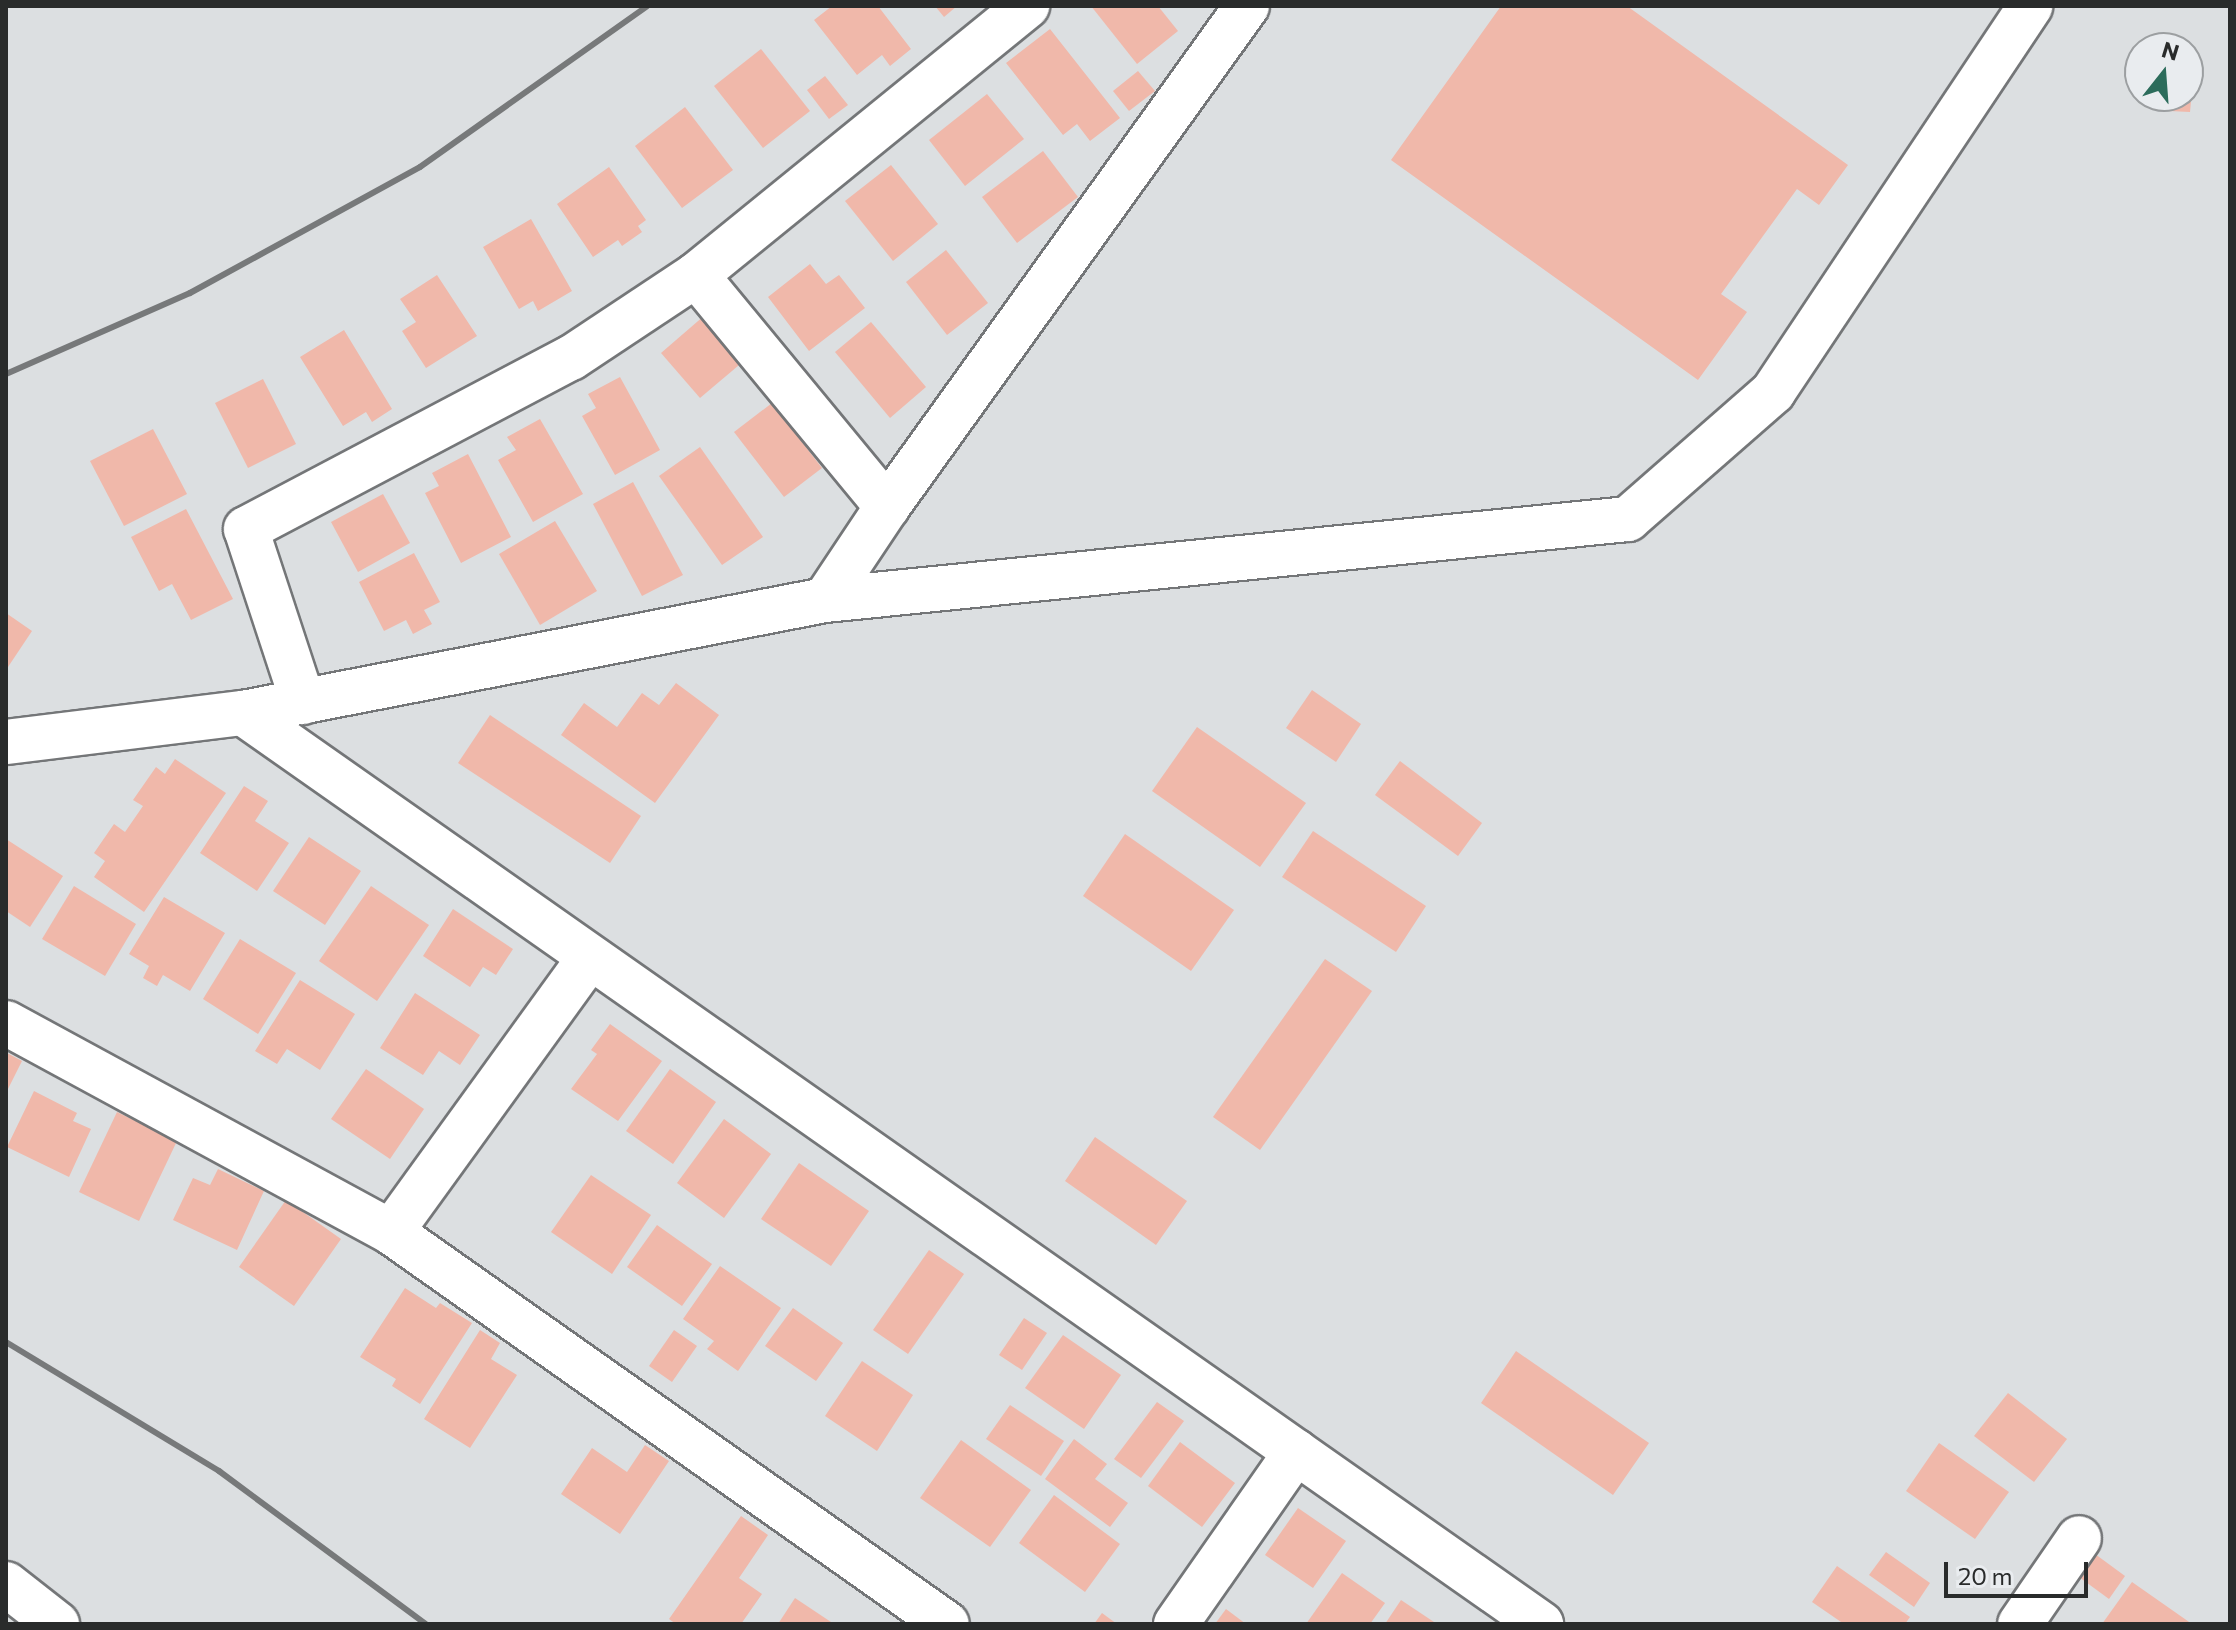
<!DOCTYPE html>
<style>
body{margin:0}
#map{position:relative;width:2236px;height:1630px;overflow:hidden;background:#dcdfe1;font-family:Commissioner,sans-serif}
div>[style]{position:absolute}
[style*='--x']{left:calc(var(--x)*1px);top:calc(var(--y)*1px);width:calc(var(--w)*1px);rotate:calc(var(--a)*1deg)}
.building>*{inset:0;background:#f0b8aa}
.roads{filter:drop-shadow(2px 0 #747678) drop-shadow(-2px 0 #747678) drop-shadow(0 2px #747678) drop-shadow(0 -2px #747678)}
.minor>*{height:44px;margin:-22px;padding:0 22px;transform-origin:22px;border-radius:22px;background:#fff}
.rail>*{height:6px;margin:-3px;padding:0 3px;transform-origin:3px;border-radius:3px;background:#77797a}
span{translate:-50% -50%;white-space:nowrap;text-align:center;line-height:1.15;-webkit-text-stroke:6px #e9ecef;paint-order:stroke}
.frame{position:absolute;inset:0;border:8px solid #292b2b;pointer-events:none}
.north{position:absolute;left:2124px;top:32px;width:80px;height:80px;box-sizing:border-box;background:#e9ecef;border:2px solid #9c9fa1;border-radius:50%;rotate:17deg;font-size:22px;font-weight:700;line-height:32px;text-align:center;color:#292b2b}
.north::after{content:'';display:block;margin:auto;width:28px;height:36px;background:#2c6c5b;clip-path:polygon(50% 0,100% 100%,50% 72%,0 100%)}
.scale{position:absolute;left:1944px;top:1562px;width:144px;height:36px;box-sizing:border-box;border:4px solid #292b2b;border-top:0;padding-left:10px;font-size:24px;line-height:28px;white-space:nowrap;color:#292b2b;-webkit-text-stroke:6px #e9ecef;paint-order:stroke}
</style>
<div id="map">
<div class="building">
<i style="clip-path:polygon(832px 6px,878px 6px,911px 49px,890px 66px,882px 55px,857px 75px,814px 20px)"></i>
<i style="clip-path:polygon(935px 6px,957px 6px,944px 17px)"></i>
<i style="clip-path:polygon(1091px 6px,1158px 6px,1178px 31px,1137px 64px)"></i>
<i style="clip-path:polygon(1501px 6px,1627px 6px,1848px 165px,1819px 205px,1797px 189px,1721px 294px,1747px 312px,1698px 380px,1391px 160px)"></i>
<i style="clip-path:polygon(1050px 29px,1120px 118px,1090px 141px,1077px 124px,1063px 135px,1006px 63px)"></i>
<i style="clip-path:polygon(761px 49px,810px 111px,763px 148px,714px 86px)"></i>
<i style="clip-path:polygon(2188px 58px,2195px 59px,2190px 112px,2169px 111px,2170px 96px,2188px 96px)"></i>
<i style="clip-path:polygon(1138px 71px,1155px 91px,1129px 111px,1113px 91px)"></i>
<i style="clip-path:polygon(825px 76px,848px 105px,829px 119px,807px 90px)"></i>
<i style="clip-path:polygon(987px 94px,1024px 139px,965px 186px,929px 140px)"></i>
<i style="clip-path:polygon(685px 107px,733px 170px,682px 208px,635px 146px)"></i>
<i style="clip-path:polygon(1043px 151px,1078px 197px,1017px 243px,982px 197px)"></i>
<i style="clip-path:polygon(891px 165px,938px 224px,893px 261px,845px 201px)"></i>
<i style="clip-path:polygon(609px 167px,646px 220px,638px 226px,642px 232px,622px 246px,618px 240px,593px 257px,557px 204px)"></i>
<i style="clip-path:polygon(531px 219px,572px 291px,538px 311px,533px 301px,519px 309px,483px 247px)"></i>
<i style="clip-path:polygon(946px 250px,988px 303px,947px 335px,906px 282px)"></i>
<i style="clip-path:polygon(810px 264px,826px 284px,839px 275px,865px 308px,809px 351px,768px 297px)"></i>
<i style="clip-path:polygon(437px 275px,477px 336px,426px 368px,402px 331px,416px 322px,400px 299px)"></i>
<i style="clip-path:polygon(705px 315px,745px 360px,700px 398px,661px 353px)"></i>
<i style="clip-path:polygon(871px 322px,926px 387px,890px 418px,835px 352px)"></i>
<i style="clip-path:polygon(344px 330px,392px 409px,372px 422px,366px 412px,343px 426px,300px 357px)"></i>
<i style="clip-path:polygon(620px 377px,660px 450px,615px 475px,582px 416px,596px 408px,588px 394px)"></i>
<i style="clip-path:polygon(263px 379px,296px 444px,248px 468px,215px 403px)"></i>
<i style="clip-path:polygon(772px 403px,822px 468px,784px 497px,734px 432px)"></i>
<i style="clip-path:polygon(540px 419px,583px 494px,533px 522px,498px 460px,516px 450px,507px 437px)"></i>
<i style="clip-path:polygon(153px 429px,187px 494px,124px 526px,90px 461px)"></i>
<i style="clip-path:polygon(700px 447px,763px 537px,722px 565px,659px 476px)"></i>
<i style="clip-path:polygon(468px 454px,511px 537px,461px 563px,425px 493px,439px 486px,432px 473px)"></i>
<i style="clip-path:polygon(633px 482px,683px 575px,642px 596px,593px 504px)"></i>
<i style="clip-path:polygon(383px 494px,410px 543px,358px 572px,331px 522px)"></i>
<i style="clip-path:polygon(186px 509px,233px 599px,191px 620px,172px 584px,159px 591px,131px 537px)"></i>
<i style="clip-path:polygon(555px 521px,597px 591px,540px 625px,499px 554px)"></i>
<i style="clip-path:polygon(414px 553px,440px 602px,424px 610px,432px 624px,413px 634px,406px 620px,384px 631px,359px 582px)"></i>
<i style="clip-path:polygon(6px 613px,32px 631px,6px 670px)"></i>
<i style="clip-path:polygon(676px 683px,719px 715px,655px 803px,561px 735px,584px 703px,617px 727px,642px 693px,659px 705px)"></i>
<i style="clip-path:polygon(1312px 690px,1361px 724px,1336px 762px,1286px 728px)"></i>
<i style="clip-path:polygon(490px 715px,641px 816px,610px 863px,458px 763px)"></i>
<i style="clip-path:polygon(1197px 727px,1306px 803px,1260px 867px,1152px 791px)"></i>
<i style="clip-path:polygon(175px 759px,226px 793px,144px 912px,94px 877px,105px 861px,94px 853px,114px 824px,125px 832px,143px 806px,133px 800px,156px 767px,165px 774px)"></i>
<i style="clip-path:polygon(1400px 761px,1482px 823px,1458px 856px,1375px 795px)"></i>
<i style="clip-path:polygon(244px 786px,268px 801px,255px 821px,289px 843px,257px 891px,200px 853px)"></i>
<i style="clip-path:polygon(1313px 831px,1426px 906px,1396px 952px,1282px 877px)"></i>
<i style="clip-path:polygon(1125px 834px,1234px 910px,1191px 971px,1083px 896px)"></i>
<i style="clip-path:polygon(309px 837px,361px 871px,325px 925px,273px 891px)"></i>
<i style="clip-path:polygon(6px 839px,63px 876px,30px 927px,6px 911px)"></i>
<i style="clip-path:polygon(74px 886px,136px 924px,105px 976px,42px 939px)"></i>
<i style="clip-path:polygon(371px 886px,429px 925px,377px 1001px,319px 961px)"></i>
<i style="clip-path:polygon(164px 897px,225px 933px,190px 991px,163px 975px,157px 986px,143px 978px,149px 966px,129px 954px)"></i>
<i style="clip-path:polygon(453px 909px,513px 949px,496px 975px,483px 967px,470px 987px,423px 956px)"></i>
<i style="clip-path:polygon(240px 939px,296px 973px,258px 1034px,203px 999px)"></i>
<i style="clip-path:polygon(1325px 959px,1372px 991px,1260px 1150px,1213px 1117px)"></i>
<i style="clip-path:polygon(300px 980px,355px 1014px,320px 1070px,287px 1049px,277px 1064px,255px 1051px)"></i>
<i style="clip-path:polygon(415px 993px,480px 1035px,460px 1065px,439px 1051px,423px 1075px,380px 1048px)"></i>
<i style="clip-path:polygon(610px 1024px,662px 1061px,618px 1121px,571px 1089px,597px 1054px,591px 1050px)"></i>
<i style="clip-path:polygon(6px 1043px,11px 1045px,7px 1053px,22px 1061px,6px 1093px)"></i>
<i style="clip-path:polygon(366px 1069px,424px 1109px,390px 1159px,331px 1119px)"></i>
<i style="clip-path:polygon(670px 1069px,716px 1102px,673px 1164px,626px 1131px)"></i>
<i style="clip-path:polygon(34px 1091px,77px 1113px,73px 1121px,91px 1129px,69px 1177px,7px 1147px)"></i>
<i style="clip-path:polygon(117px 1112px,177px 1141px,139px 1221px,79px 1192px)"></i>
<i style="clip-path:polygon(724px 1119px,771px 1154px,724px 1218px,677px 1183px)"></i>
<i style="clip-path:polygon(1095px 1137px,1187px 1201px,1156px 1245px,1065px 1181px)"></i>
<i style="clip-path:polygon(799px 1163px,869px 1211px,831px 1266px,761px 1219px)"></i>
<i style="clip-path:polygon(218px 1169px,264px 1191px,237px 1250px,173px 1220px,193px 1178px,210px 1185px)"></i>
<i style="clip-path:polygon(591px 1175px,651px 1215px,612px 1274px,551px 1232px)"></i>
<i style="clip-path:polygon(286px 1200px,341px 1239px,294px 1306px,239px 1267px)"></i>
<i style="clip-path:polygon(657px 1225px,712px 1264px,682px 1306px,627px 1267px)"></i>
<i style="clip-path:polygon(929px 1250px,964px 1274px,908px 1354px,873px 1330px)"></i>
<i style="clip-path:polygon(720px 1266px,781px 1308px,738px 1371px,707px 1349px,714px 1341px,683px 1319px)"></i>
<i style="clip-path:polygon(405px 1288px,436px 1308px,440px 1303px,472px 1323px,420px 1404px,392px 1386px,396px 1379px,360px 1357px)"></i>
<i style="clip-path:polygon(793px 1308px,843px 1343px,816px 1381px,765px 1346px)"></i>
<i style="clip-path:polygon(1024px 1318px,1047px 1333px,1022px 1370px,999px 1355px)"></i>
<i style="clip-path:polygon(480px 1330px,500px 1343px,491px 1359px,517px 1375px,470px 1448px,424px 1419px)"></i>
<i style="clip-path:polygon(674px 1330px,697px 1346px,672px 1382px,649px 1366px)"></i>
<i style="clip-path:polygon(1063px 1335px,1121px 1375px,1084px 1429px,1025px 1388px)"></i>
<i style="clip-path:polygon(1516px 1351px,1649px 1443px,1613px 1495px,1481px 1403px)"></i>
<i style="clip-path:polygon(862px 1361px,913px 1395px,877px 1451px,825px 1416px)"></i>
<i style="clip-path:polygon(2008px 1393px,2067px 1439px,2034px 1482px,1974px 1436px)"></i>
<i style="clip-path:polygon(1157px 1402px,1184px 1421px,1141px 1478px,1114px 1459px)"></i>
<i style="clip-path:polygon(1010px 1405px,1064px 1441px,1041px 1476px,986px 1439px)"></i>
<i style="clip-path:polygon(1074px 1439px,1107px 1464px,1095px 1479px,1128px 1503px,1110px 1527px,1045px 1479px)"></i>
<i style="clip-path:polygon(961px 1440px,1031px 1490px,990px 1547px,920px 1498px)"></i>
<i style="clip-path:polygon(1180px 1442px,1235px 1483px,1202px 1527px,1148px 1486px)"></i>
<i style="clip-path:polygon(1939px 1443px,2009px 1492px,1975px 1539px,1906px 1491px)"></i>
<i style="clip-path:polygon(645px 1445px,669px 1461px,620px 1534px,561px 1494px,592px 1448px,627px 1472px)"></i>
<i style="clip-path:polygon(1054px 1495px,1120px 1544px,1085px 1592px,1019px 1543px)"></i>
<i style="clip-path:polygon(1298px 1508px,1346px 1541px,1313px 1588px,1265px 1555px)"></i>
<i style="clip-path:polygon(741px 1516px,768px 1535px,739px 1578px,762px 1594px,741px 1624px,676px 1624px,669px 1619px)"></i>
<i style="clip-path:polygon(1886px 1552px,1930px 1583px,1914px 1607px,1869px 1575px)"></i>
<i style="clip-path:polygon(2095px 1554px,2125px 1576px,2109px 1599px,2079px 1577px)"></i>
<i style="clip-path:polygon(1837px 1566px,1910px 1617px,1905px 1624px,1844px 1624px,1812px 1602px)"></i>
<i style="clip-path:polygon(1342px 1573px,1385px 1603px,1370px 1624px,1306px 1624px)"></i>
<i style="clip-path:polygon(2132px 1582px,2192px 1624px,2102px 1624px)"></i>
<i style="clip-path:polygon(795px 1598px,834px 1624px,778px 1624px)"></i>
<i style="clip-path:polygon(1401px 1600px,1437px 1624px,1385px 1624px)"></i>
<i style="clip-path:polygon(1226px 1609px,1246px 1624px,1215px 1624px)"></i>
<i style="clip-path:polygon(1102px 1613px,1117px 1624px,1094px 1624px)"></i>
</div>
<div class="roads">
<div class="minor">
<i style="--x:696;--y:275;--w:301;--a:50.5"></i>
<i style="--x:825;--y:600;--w:112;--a:-56.3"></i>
<i style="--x:887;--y:507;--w:617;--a:-54.3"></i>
<i style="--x:303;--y:702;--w:182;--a:-108.2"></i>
<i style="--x:246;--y:529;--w:367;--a:-27.8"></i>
<i style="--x:571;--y:358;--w:150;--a:-33.6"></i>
<i style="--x:696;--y:275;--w:427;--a:-39.1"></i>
<i style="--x:243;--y:713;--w:1586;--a:35.06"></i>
<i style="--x:6;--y:742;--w:239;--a:-7"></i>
<i style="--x:243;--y:713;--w:593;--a:-10.99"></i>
<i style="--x:825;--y:600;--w:807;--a:-5.76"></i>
<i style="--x:1628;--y:519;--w:193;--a:-41.2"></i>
<i style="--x:1773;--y:392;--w:464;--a:-56.3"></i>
<i style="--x:6;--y:1023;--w:438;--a:28.5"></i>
<i style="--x:391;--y:1232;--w:680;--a:35.19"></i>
<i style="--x:391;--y:1232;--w:338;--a:-54.1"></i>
<i style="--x:6;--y:1584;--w:65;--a:38.1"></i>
<i style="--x:1176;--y:1624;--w:210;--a:-55.1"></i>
<i style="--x:2020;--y:1624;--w:104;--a:-55.5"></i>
</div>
</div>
<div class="rail">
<i style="--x:6;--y:374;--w:201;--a:-23.8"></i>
<i style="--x:190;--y:293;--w:262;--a:-28.7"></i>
<i style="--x:420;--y:167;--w:278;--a:-35.3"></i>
<i style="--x:6;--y:1342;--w:249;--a:31.2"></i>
<i style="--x:219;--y:1471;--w:257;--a:36.5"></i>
</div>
<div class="frame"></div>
<div class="north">N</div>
<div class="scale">20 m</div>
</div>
